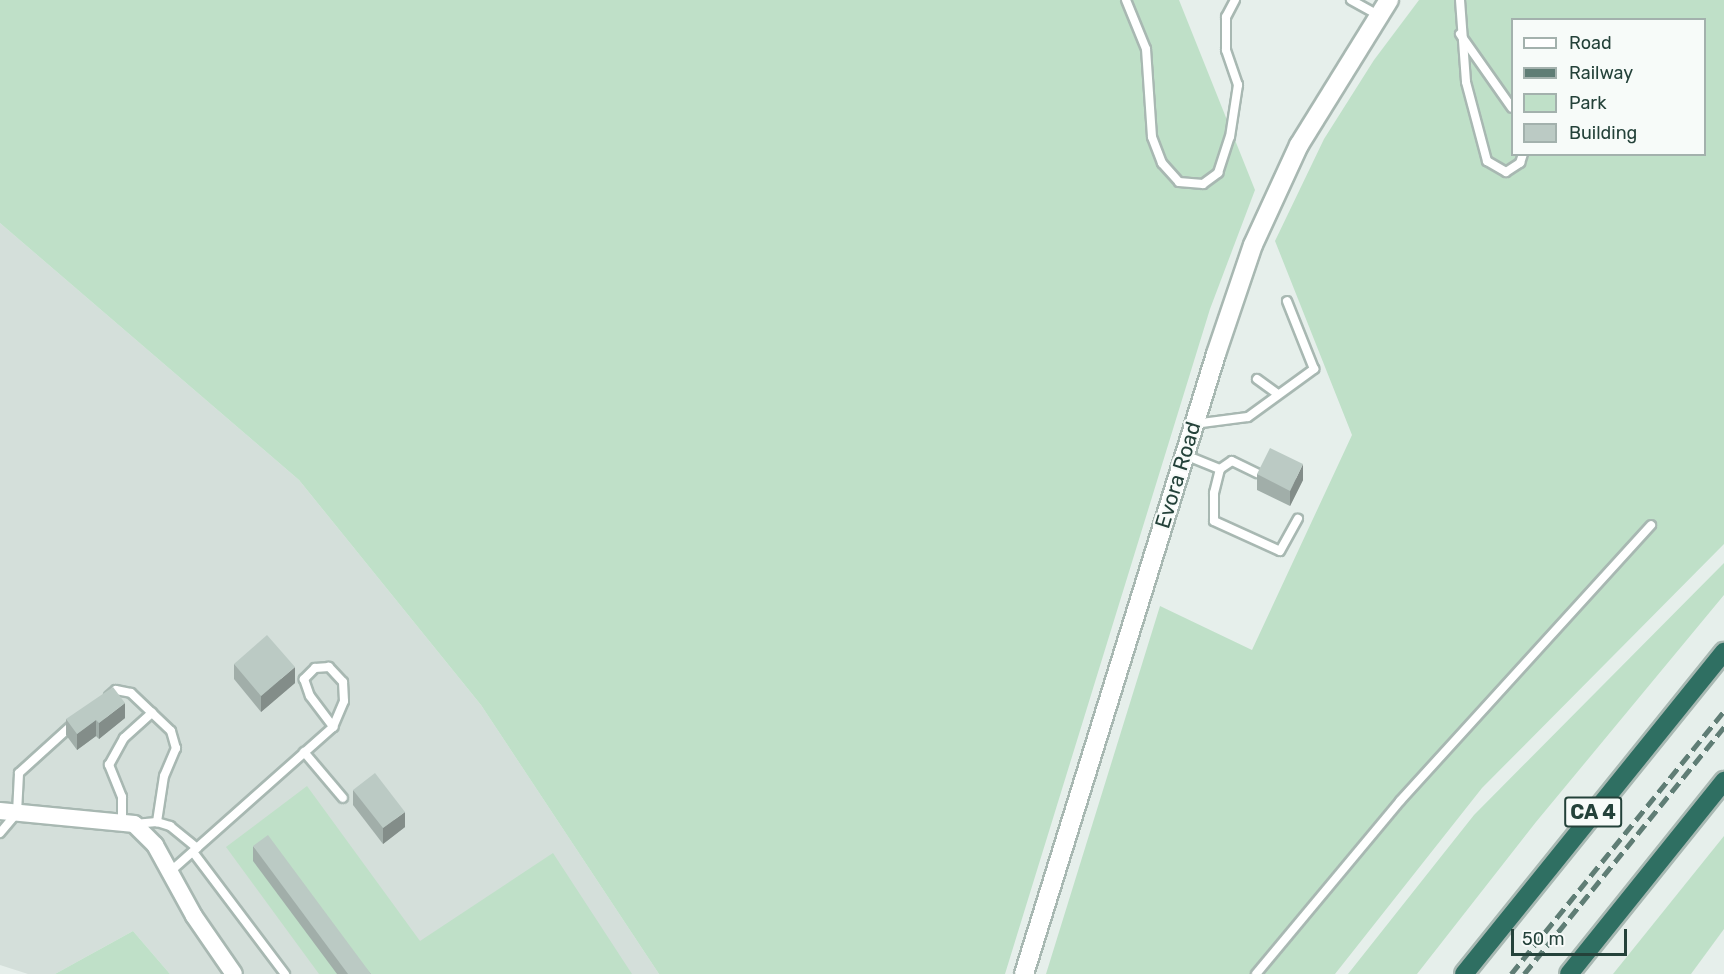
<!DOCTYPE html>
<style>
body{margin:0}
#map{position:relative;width:1724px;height:974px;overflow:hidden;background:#e6efeb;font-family:Rubik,sans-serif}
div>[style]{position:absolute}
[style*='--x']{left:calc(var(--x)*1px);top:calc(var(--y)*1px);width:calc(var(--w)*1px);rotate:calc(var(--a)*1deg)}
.built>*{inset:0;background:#d4dfda}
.green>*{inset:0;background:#bfe0c8}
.roads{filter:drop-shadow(2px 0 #a8b8b2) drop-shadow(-2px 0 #a8b8b2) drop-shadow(0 2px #a8b8b2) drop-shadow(0 -2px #a8b8b2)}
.service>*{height:8px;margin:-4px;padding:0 4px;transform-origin:4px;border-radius:4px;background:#fff}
.minor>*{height:16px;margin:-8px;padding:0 8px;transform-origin:8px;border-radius:8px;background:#fff}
.tertiary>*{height:18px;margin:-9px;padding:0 9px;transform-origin:9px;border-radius:9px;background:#fff}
.motorway>*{height:18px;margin:-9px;padding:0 9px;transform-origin:9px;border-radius:9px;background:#2f6f62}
.rail>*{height:4.5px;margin-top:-2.25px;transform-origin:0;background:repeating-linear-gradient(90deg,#5f7d75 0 12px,transparent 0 18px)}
.wall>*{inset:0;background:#a1aea9}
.shaded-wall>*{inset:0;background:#838d89}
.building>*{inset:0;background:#bbcac4}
span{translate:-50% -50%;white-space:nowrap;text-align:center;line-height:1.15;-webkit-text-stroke:4.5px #f7fbf9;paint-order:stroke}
.shield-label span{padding:2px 4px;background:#f7fbf9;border:2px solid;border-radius:4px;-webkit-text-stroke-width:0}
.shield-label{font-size:20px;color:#24423a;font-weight:700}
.street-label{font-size:21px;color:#24423a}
.legend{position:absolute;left:1511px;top:18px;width:195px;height:138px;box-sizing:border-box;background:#f7fbf9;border:2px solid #a3b1ad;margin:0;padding:8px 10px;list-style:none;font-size:18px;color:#24423a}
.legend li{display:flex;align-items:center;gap:12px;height:30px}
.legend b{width:30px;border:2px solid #a3b1ad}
.scale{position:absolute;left:1511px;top:929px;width:116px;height:27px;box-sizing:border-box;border:3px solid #24423a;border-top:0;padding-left:8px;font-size:18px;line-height:21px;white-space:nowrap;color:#24423a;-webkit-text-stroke:4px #f7fbf9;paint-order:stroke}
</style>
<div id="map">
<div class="built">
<i style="clip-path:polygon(0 223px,299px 480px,481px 705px,659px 974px,170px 974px,133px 931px,55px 974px,28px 974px,0 965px)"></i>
</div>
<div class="green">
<i style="clip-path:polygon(0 0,1179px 0,1255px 190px,1210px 309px,1005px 974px,659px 974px,481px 705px,299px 480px,0 223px)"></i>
<i style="clip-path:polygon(evenodd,1419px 0,1724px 0,1724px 544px,1482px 788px,1335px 974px,1046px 974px,1160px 606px,1252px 650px,1352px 435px,1275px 241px,1324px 139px,1374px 60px,1419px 0,1512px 20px,1704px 20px,1704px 154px,1512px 154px,1512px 20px)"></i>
<i style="clip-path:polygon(1724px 563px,1724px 595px,1536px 822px,1417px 974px,1348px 974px,1474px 815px)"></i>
<i style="clip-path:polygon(307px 786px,420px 941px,553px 853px,632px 974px,319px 974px,226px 847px)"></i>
<i style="clip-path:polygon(1724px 836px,1724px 929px,1691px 974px,1613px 974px)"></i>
<i style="clip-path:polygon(133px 931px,170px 974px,55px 974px)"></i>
</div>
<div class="roads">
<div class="service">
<i style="--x:1126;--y:0;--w:53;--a:67.8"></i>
<i style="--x:1146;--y:49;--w:88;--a:86.1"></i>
<i style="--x:1152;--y:137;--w:28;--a:69"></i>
<i style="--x:1162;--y:163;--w:25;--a:48"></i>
<i style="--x:1179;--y:182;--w:24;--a:5"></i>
<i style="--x:1203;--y:184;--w:19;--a:-36"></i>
<i style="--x:1218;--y:173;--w:38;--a:-72"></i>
<i style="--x:1230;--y:137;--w:53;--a:-81.3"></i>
<i style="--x:1238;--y:85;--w:37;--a:-109"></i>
<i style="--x:1226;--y:50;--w:33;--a:-90"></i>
<i style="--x:1226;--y:17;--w:19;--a:-62"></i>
<i style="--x:1351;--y:0;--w:31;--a:29"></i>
<i style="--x:1460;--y:0;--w:82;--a:85.8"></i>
<i style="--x:1466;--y:82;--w:82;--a:75.1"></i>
<i style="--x:1487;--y:161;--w:22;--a:30"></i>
<i style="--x:1506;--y:172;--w:17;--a:-33"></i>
<i style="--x:1520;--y:163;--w:9;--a:-72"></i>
<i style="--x:1460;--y:34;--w:90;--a:54.9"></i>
<i style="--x:1257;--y:379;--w:26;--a:36"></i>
<i style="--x:1194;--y:424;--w:54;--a:-7.4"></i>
<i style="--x:1248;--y:417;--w:82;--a:-36"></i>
<i style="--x:1314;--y:369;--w:73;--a:-111.7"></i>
<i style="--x:1185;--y:455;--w:38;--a:22"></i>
<i style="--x:1220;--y:469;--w:14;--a:-34"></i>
<i style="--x:1232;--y:461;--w:28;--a:26"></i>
<i style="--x:1220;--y:469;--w:25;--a:104"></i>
<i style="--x:1214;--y:493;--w:28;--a:90"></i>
<i style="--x:1214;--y:521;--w:72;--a:24.4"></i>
<i style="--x:1280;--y:551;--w:37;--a:-61"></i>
<i style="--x:109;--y:696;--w:9;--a:-41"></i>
<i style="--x:116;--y:690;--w:15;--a:11"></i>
<i style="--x:131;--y:693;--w:55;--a:43.5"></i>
<i style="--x:171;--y:731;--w:18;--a:74"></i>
<i style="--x:176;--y:748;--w:30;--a:113"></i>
<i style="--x:164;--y:776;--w:47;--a:98.7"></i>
<i style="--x:304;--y:752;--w:60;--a:49.7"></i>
<i style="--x:122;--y:820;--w:23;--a:-90"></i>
<i style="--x:122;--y:797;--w:35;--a:-112"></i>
<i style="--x:109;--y:765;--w:31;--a:-61"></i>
<i style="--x:124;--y:738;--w:38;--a:-42"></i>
<i style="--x:134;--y:824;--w:23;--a:-5"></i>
<i style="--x:157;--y:822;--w:14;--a:17"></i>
<i style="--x:170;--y:826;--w:35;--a:39"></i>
<i style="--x:0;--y:833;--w:26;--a:-50"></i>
<i style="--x:17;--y:813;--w:40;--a:-87.1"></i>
<i style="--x:19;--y:773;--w:73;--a:-42.2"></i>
<i style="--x:193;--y:852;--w:153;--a:53"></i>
<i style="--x:172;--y:870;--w:215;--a:-41.6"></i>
<i style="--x:333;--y:727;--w:28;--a:-67"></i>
<i style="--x:344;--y:701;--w:19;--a:-93"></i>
<i style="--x:343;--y:682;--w:21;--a:-133"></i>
<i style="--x:329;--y:667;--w:14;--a:176"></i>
<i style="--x:315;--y:668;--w:16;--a:135"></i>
<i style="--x:304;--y:679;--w:18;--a:71"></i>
<i style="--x:310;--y:696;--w:39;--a:53"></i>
<i style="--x:1256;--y:974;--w:225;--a:-50.2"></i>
<i style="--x:1400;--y:801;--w:373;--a:-47.7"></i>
</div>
<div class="minor">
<i style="--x:0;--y:811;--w:135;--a:5.5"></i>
<i style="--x:134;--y:824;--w:30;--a:45"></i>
<i style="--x:155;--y:845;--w:81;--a:61.2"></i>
<i style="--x:194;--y:916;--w:70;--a:55.4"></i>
</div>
<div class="tertiary">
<i style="--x:1024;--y:974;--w:649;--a:-72.79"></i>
<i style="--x:1216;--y:354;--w:115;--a:-71.3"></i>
<i style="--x:1253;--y:245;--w:110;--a:-65.3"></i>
<i style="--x:1299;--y:145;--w:171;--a:-58.2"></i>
</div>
<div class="motorway">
<i style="--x:1464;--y:974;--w:414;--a:-51.1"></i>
<i style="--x:1569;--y:974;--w:248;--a:-51.2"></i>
</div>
</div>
<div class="rail">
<i style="--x:1511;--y:974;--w:338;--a:-51"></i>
<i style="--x:1524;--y:974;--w:318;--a:-51"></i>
</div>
<div class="wall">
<i style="clip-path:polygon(1257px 474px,1303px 480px,1290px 506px,1257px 490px)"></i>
<i style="clip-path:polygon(234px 664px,295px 683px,261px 712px,234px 679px)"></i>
<i style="clip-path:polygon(125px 718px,99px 739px,96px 736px,77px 750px,66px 735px,66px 719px)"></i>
<i style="clip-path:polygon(353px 790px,405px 827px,383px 844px,353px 805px)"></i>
<i style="clip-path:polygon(253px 846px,371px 974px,337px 974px,253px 861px)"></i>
</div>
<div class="shaded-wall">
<i style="clip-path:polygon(1303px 464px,1303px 480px,1290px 506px,1290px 491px)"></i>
<i style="clip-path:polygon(295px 667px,295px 683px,261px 712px,261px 696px)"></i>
<i style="clip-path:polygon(125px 703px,125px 718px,99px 739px,99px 723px)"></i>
<i style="clip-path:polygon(96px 720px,96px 736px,77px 750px,77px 734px)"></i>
<i style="clip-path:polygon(405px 812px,405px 827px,383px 844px,383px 828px)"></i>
</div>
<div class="building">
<i style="clip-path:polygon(1270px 448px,1303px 464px,1290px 491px,1257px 474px)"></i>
<i style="clip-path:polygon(267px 635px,295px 667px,261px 696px,234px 664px)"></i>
<i style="clip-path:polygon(113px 687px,125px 703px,99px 723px,96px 720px,77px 734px,66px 719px)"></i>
<i style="clip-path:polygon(375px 773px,405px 812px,383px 828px,353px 790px)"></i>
<i style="clip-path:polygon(268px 835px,371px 974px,348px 974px,253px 846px)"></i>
</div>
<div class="shield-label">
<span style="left:1593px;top:812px">CA 4</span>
</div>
<div class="street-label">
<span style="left:1178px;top:475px;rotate:-73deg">Evora Road</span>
</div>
<ul class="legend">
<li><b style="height:8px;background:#fff"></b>Road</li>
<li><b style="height:8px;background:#5f7d75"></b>Railway</li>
<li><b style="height:16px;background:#bfe0c8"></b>Park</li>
<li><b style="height:16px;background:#bbcac4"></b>Building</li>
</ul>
<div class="scale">50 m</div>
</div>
